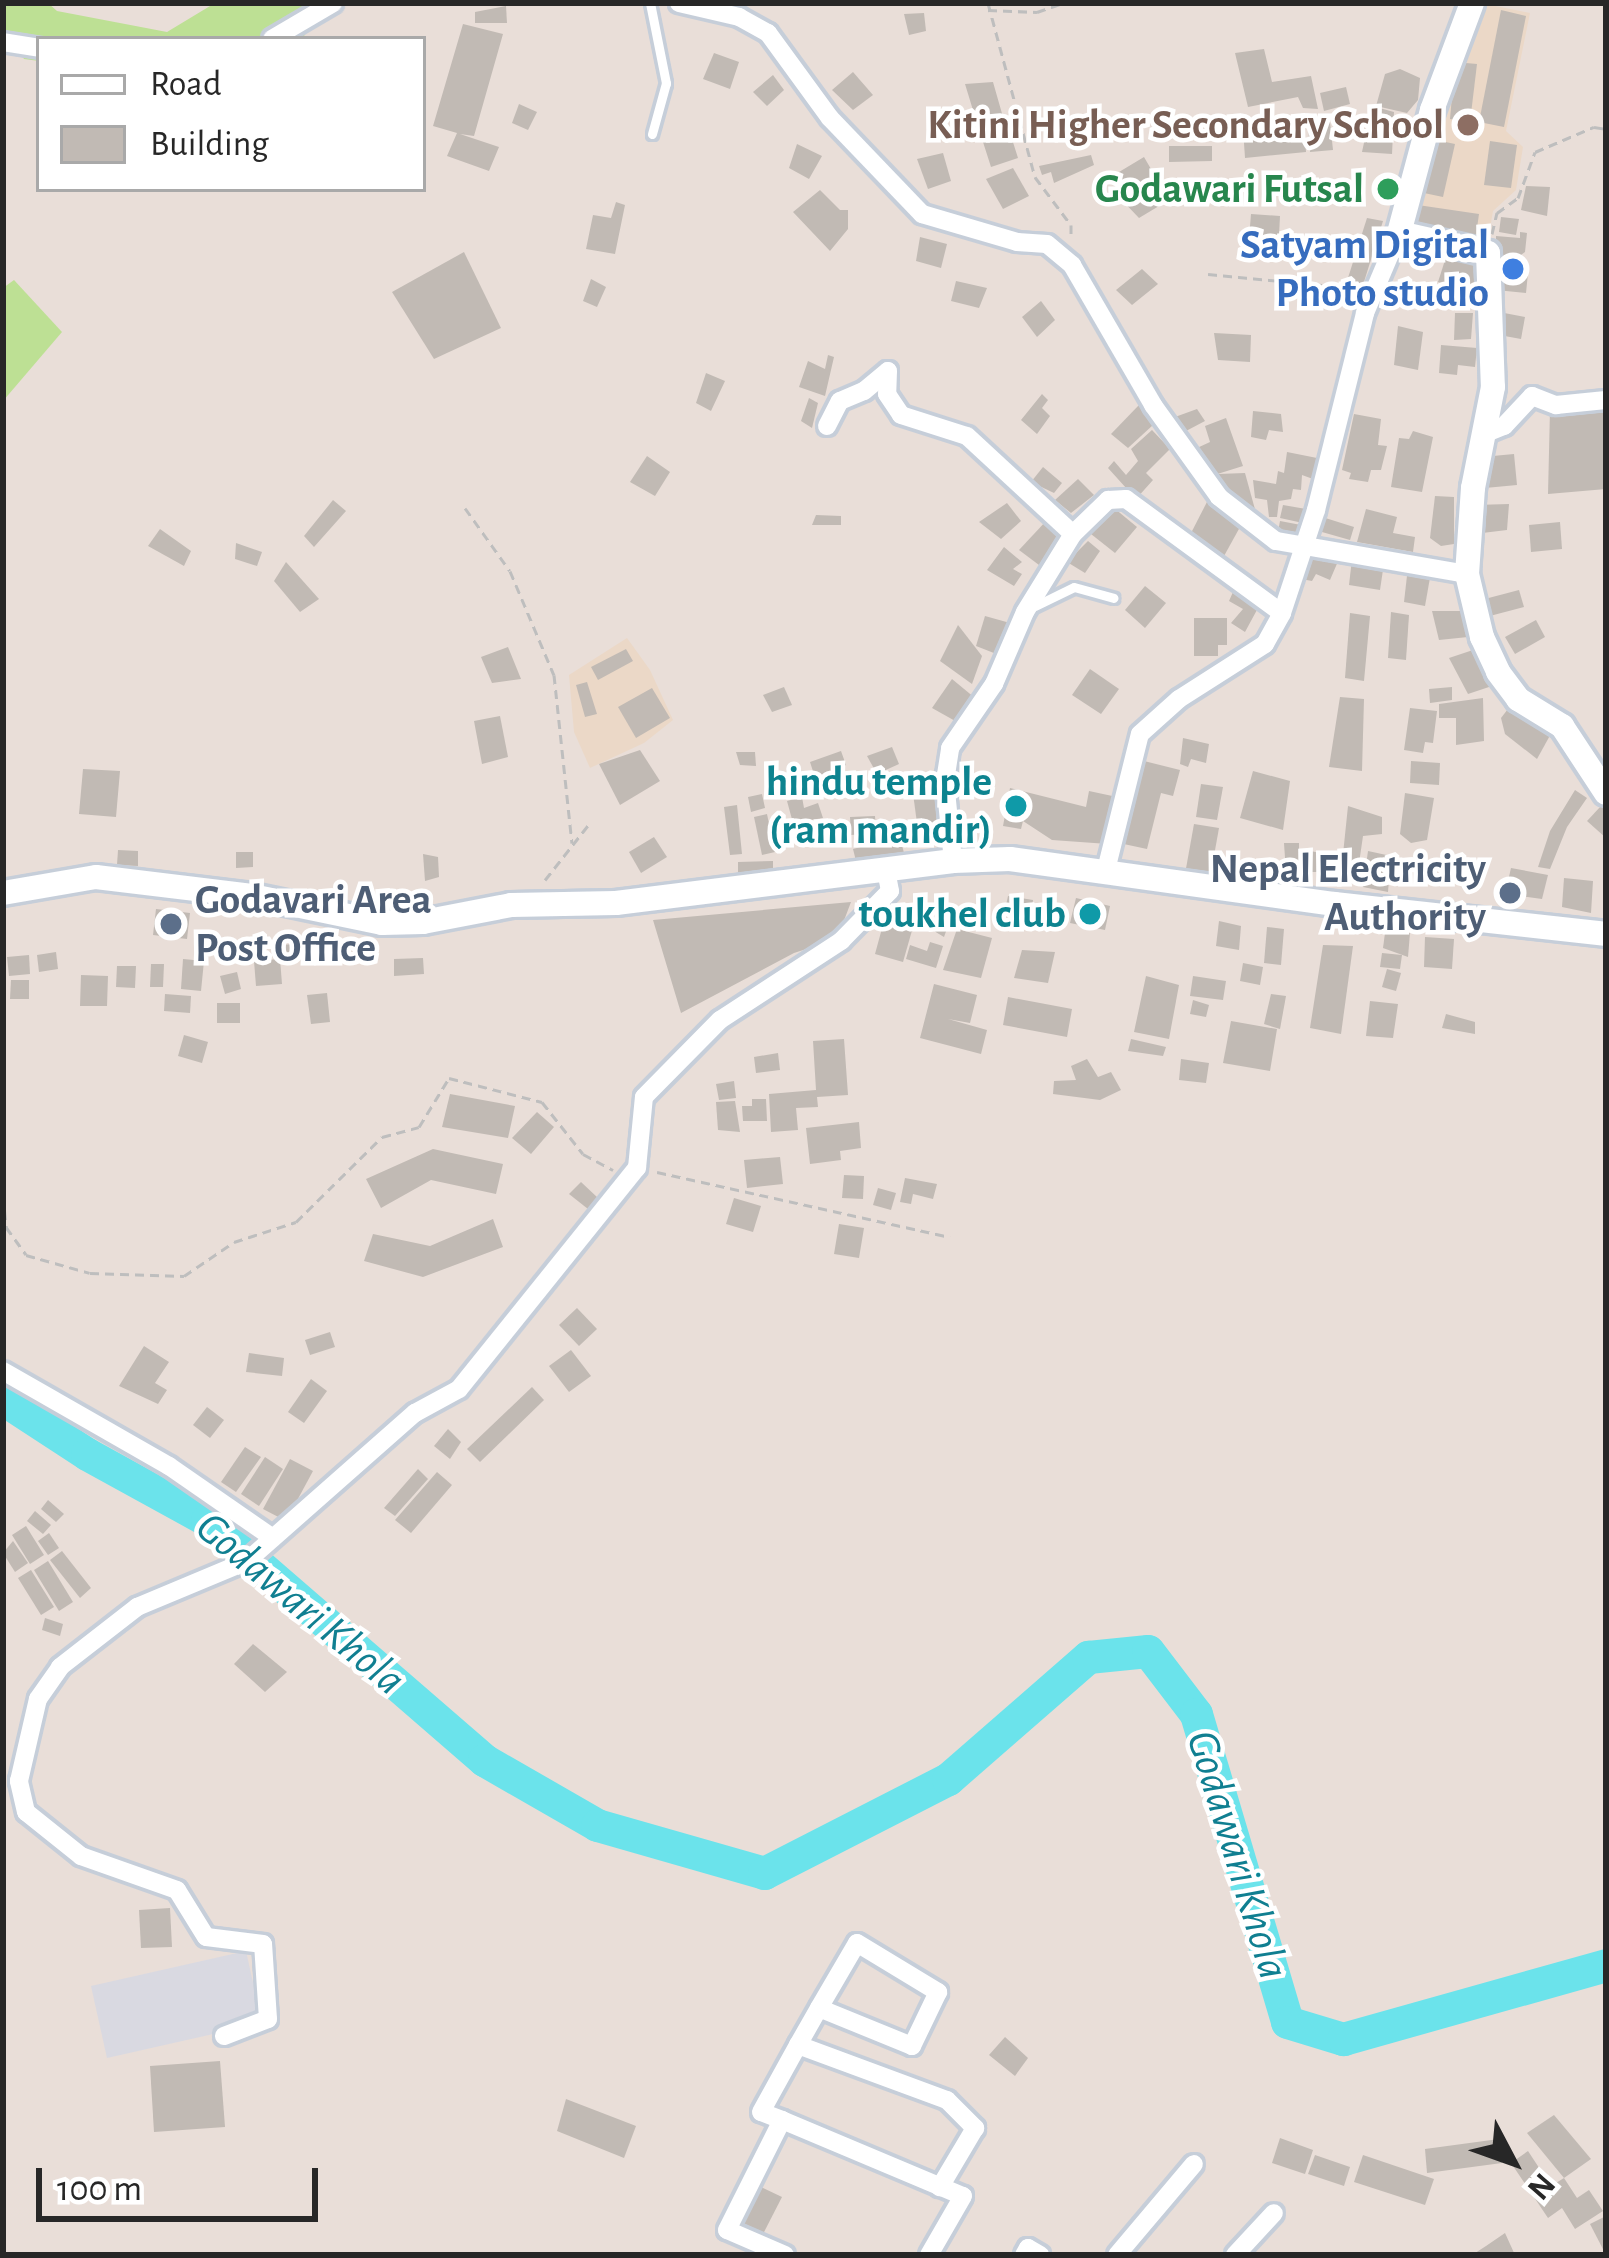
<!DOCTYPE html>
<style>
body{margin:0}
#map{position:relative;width:1609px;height:2258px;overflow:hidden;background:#e9ded8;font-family:"Alegreya Sans",sans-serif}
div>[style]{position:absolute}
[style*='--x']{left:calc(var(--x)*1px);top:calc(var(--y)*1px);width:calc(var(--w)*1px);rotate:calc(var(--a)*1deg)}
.industrial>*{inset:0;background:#d9d9e1}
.education>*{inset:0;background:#ebd8c7}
.green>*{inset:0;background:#bde094}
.river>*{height:33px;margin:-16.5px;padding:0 16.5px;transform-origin:16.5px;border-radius:16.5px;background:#6be3eb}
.building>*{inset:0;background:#c1bab4}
.path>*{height:3px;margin-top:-1.5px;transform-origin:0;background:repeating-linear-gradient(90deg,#bebebe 0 9px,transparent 0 15px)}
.roads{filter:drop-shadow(3px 0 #c6ced9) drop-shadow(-3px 0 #c6ced9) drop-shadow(0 3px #c6ced9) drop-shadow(0 -3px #c6ced9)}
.lane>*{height:9px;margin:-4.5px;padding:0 4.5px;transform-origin:4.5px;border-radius:4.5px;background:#fff}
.street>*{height:18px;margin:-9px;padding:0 9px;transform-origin:9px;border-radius:9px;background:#fff}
.secondary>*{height:24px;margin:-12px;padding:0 12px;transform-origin:12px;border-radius:12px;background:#fff}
.dots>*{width:33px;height:33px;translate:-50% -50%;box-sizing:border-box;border:6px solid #fff;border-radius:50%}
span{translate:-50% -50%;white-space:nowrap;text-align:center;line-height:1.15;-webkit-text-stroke:9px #fff;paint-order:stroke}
.education-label{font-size:42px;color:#785e54;font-weight:700}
.right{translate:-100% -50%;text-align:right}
.leisure-label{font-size:42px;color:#27864d;font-weight:700}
.shop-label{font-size:42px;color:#366cbe;font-weight:700}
.culture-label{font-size:42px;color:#0d838f;font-weight:700}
.service-label{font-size:42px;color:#4e5e75;font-weight:700}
.left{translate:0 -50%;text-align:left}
.water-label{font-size:45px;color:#107f91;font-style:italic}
.frame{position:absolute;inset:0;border:6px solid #272727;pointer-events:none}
.legend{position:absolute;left:36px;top:36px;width:390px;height:156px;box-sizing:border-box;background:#fff;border:3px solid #a9a9a9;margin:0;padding:15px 21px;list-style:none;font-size:36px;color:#272727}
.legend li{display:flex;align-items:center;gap:24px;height:60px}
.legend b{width:60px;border:3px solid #a9a9a9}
.north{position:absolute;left:1453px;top:2102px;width:120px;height:120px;-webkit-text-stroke:9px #fff;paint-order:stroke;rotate:131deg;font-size:33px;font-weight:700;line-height:48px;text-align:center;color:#272727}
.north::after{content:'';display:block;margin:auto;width:42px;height:54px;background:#272727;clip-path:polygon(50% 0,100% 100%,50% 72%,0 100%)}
.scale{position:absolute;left:36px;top:2168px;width:282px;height:54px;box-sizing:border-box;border:6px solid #272727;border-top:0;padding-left:15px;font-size:36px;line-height:42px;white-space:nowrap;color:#272727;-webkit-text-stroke:9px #fff;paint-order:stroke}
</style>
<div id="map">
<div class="industrial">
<i style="clip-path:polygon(246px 1951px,262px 2023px,107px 2058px,91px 1986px)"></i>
</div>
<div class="education">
<i style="clip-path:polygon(1481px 3px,1530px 13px,1506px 131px,1523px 147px,1516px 190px,1493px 211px,1487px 246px,1404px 227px)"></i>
<i style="clip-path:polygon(627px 638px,650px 670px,673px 720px,644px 743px,590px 768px,574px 732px,569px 675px)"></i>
</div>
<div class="green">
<i style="clip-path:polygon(3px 3px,48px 3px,57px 11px,167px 32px,215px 3px,326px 3px,302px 39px,39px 39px,39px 61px,24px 59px,3px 26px)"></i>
<i style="clip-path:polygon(14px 280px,62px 332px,3px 401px,3px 288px)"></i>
</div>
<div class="river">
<i style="--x:3;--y:1399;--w:100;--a:33.2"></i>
<i style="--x:87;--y:1454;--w:137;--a:28.8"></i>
<i style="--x:207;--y:1520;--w:367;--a:40.9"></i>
<i style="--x:484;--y:1760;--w:130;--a:29.9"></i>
<i style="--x:597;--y:1825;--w:174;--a:16"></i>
<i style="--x:764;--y:1873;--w:207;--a:-27.1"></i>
<i style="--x:948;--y:1779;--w:186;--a:-41.1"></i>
<i style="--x:1088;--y:1657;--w:60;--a:-5.7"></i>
<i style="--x:1148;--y:1651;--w:79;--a:52.7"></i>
<i style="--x:1196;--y:1714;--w:321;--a:73.5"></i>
<i style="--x:1287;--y:2022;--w:59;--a:16.9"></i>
<i style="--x:1343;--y:2039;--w:273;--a:-15.7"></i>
</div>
<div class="building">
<i style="clip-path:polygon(506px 6px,507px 23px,475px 23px,475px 12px)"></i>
<i style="clip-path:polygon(1501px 10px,1526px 16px,1504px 127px,1479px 122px)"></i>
<i style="clip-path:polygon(924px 13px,926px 31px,909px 35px,904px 14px)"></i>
<i style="clip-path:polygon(463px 24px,503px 34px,474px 136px,460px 134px,499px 147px,489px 171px,447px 156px,457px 133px,433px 126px)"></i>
<i style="clip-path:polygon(1264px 49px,1272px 82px,1311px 76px,1318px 109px,1303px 108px,1298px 97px,1248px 107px,1235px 53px)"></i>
<i style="clip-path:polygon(714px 53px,739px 62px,730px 89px,703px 79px)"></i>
<i style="clip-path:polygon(1455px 62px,1477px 64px,1470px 122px,1450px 119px)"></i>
<i style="clip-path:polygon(1400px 69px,1420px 78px,1418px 100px,1407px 113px,1376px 106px,1385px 74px)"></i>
<i style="clip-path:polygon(853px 72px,873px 95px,853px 110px,832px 90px)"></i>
<i style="clip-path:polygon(773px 75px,784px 90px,767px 106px,753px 92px)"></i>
<i style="clip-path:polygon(993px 82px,1007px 131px,990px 136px,1012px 139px,1018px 158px,991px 167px,983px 142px,990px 136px,984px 117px,976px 120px,965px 84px)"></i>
<i style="clip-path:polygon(1346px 87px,1350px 104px,1324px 111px,1320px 93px)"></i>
<i style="clip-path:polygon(519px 104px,537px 112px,528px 130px,512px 123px)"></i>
<i style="clip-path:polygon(1372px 106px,1394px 112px,1392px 154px,1362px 152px)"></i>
<i style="clip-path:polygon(1330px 122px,1333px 150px,1310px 152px,1308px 125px)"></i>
<i style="clip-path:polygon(1304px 126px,1306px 152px,1245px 158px,1243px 128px)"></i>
<i style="clip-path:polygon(1436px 140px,1455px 144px,1443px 197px,1424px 193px)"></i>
<i style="clip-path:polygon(1490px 141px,1517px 145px,1511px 188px,1484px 185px)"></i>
<i style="clip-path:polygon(797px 144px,822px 156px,809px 179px,789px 168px)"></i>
<i style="clip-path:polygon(1169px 146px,1212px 146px,1212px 161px,1169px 162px)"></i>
<i style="clip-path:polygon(943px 153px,951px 181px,928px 189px,917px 159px)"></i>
<i style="clip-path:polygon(1091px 155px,1094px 165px,1054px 183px,1051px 172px,1042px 175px,1039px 166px)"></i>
<i style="clip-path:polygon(1144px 157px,1169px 200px,1139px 218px,1118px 196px,1124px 192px,1114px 175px)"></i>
<i style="clip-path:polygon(1013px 168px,1029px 196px,1003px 209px,986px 179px)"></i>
<i style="clip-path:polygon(1526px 186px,1550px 187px,1547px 216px,1521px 210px)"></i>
<i style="clip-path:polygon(820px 190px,840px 210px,848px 210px,848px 229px,830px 251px,793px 212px)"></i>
<i style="clip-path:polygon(616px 202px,625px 205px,615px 254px,586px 249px,593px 215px,611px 218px)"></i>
<i style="clip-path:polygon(1411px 204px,1479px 214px,1476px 235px,1408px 226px)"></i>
<i style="clip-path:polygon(1251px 214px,1280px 216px,1278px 255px,1248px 251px)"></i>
<i style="clip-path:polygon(1501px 217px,1519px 219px,1516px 235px,1499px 232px)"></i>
<i style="clip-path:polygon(1367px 218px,1383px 221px,1363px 285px,1347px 281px)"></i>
<i style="clip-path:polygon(1520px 232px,1527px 233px,1525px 252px,1514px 260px,1520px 261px,1519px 272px,1528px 273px,1526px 293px,1496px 290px,1496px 236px,1520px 238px)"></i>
<i style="clip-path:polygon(920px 237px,947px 244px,941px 268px,916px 261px)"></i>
<i style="clip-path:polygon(1322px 242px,1338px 244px,1336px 256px,1321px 252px)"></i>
<i style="clip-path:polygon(464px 252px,501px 328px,434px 359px,392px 292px)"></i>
<i style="clip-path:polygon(1446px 257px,1479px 267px,1471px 294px,1438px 282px)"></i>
<i style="clip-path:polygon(1142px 269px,1158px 284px,1132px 305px,1116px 290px)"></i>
<i style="clip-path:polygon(591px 279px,606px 287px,597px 307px,583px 301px)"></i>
<i style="clip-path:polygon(956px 281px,987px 288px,979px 308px,951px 301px)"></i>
<i style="clip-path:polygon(1041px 301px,1055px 320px,1037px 337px,1022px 317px)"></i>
<i style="clip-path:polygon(1499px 312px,1525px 317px,1521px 339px,1499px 335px)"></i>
<i style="clip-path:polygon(1455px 313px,1473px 313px,1471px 339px,1454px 340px)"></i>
<i style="clip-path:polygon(1398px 326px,1423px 332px,1418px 370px,1394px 365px)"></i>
<i style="clip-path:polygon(1214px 333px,1251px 335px,1250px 362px,1218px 360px)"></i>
<i style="clip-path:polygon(1441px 345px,1477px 348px,1475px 367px,1458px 365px,1457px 375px,1439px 373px)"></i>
<i style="clip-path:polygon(828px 355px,834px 357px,825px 396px,799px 387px,808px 361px,825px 369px)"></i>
<i style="clip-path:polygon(706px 373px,725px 381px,711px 411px,696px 403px)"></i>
<i style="clip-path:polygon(1042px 394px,1048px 400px,1042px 408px,1050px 416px,1037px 434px,1021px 420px)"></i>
<i style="clip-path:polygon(809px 398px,818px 403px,812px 428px,801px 421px)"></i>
<i style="clip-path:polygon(1139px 405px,1153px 425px,1128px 448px,1111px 434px)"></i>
<i style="clip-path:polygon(1606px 405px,1606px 489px,1548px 494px,1550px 410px)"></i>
<i style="clip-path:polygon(1197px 409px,1205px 421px,1186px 431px,1175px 417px)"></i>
<i style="clip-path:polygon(1253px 411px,1281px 414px,1283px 432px,1269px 430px,1266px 440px,1251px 437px)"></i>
<i style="clip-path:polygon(1354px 414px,1381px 419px,1378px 445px,1387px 446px,1381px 470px,1371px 470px,1368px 482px,1349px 479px,1351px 473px,1342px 470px)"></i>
<i style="clip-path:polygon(1226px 418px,1243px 466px,1211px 476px,1197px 448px,1210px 442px,1205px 426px)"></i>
<i style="clip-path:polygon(1152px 430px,1170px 449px,1146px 473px,1153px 480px,1136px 499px,1108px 468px,1114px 461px,1126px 475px,1138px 461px,1131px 449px)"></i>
<i style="clip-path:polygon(1413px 431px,1433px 437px,1422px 492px,1391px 487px,1399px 438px,1409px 439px)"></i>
<i style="clip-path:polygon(1287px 452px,1317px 458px,1313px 479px,1302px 475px,1301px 490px,1293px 489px,1291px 499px,1279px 501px,1277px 517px,1269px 517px,1267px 500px,1255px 498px,1253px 480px,1276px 484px,1278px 471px,1284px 473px)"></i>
<i style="clip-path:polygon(1514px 454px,1517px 485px,1485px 488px,1482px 457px)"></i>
<i style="clip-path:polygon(647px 456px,670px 472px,655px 496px,630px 482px)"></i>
<i style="clip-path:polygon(1043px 467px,1062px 483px,1054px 493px,1031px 482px)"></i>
<i style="clip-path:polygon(1245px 473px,1256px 513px,1227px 495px,1218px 474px)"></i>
<i style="clip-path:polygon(1078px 479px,1094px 495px,1071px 513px,1055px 500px)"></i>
<i style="clip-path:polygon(1435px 496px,1454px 497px,1454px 544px,1441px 546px,1430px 538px)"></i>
<i style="clip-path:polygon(1209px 498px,1245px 518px,1224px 556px,1189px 537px)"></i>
<i style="clip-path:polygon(333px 500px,346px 511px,314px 547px,304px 536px)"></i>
<i style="clip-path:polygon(1007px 503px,1021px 521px,1001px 539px,979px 522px)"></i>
<i style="clip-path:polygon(1509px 504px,1507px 530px,1474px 534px,1475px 505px)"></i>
<i style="clip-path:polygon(1283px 505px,1306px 509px,1303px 523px,1280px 518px)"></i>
<i style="clip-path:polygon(1114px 508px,1137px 527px,1115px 553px,1091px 534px)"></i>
<i style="clip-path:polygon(1366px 509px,1397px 517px,1393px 533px,1415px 537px,1413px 552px,1357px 542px)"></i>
<i style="clip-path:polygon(816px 515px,841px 516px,841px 525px,812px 525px)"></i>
<i style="clip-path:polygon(1319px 516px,1354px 527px,1350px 540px,1315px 530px)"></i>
<i style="clip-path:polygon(1047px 520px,1062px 537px,1043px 568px,1019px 550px)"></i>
<i style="clip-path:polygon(1280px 521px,1301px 525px,1299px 536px,1278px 532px)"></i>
<i style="clip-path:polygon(1560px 522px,1562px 549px,1531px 552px,1529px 525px)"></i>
<i style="clip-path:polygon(160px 529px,191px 551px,184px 566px,148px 546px)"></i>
<i style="clip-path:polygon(1088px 541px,1100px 551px,1085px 573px,1067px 562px)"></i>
<i style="clip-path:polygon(236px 543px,262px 552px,257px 566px,235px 559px)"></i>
<i style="clip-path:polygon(1004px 547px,1022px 562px,1013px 569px,1022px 574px,1014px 586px,987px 570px)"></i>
<i style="clip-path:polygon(1307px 548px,1339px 559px,1330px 580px,1316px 574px,1312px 581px,1296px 578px)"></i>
<i style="clip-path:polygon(1352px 559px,1384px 563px,1380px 590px,1349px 585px)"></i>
<i style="clip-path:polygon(286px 562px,319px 599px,300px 612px,274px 581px)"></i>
<i style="clip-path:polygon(1408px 567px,1431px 572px,1425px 606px,1404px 602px)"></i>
<i style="clip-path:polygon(1145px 586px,1166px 603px,1145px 628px,1125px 610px)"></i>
<i style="clip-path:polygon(1519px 590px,1524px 607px,1486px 617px,1481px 600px)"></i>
<i style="clip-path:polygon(1233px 592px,1258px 608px,1245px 632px,1231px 623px,1243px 609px,1229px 601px)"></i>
<i style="clip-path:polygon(1432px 611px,1462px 611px,1468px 637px,1439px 640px)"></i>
<i style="clip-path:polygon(1391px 612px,1409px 615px,1406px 660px,1388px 658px)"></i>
<i style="clip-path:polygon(1350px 613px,1370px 616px,1364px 681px,1345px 678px)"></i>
<i style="clip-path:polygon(985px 616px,1010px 623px,999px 655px,976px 646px)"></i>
<i style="clip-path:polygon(1194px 618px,1227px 618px,1227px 645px,1218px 645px,1218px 656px,1194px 656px)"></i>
<i style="clip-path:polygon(1536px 620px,1545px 637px,1515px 654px,1505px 637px)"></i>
<i style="clip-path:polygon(958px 625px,982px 656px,972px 684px,940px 661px)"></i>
<i style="clip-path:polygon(508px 647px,521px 679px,492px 683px,481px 657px)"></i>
<i style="clip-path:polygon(626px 649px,633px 661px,598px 680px,591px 667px)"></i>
<i style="clip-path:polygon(1476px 649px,1492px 686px,1468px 694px,1449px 658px)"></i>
<i style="clip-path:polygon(1090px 669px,1119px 689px,1101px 714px,1072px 695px)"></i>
<i style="clip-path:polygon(952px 679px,975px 698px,957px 722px,932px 708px)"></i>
<i style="clip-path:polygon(587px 682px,597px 714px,585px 717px,576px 685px)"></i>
<i style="clip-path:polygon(784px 687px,792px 705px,772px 712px,763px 695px)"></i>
<i style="clip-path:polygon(1452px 687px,1452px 700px,1430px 703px,1429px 689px)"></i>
<i style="clip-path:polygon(652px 688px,670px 718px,636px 738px,618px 707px)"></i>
<i style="clip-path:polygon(1340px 697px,1364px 699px,1362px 771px,1329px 767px)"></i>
<i style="clip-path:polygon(1483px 698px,1484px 741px,1456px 745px,1456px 718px,1439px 718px,1439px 704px)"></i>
<i style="clip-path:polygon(1511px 705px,1553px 730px,1537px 759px,1505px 734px,1501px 718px)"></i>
<i style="clip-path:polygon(1410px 708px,1437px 711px,1433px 743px,1425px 742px,1423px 753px,1404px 750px)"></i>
<i style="clip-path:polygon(500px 716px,508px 757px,482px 764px,474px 721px)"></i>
<i style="clip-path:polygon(1183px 738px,1209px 744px,1206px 763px,1191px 759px,1188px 767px,1180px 764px)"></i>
<i style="clip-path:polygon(892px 747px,899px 764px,877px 774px,867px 756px)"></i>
<i style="clip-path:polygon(640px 750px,660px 781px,620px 805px,599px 764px)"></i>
<i style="clip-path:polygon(841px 751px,846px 765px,832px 773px,838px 788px,821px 796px,810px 762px)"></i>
<i style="clip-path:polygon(736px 752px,755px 752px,756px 766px,740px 765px)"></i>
<i style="clip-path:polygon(1140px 760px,1180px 770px,1173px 796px,1161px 793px,1147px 849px,1119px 843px)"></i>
<i style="clip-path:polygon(1411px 761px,1440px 763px,1439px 785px,1410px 783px)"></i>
<i style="clip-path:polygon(83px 769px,120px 771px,116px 817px,79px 814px)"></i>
<i style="clip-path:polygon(802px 771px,807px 792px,792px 796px,787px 775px)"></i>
<i style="clip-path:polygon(1253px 771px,1290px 781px,1283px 830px,1240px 818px)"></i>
<i style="clip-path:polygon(935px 783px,939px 834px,919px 838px,912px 786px)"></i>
<i style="clip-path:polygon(1201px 784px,1223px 787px,1217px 820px,1196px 817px)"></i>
<i style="clip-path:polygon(1010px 788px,1086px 807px,1089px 791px,1117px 797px,1108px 844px,1052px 840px,1023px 821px,1021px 829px,1003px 826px)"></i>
<i style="clip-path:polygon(1575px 790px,1587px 798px,1567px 827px,1550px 869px,1538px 867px,1550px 831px)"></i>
<i style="clip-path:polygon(1405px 793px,1434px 798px,1427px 840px,1411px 843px,1400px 834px)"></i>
<i style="clip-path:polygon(762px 794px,765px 808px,751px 812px,748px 797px)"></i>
<i style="clip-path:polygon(802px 797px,804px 808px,818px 803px,823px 818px,793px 823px,787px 801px)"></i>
<i style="clip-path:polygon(737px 805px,742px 854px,730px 855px,724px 807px)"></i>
<i style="clip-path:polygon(1348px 806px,1382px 817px,1382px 834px,1363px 836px,1356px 884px,1340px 883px)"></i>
<i style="clip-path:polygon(1601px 806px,1606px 810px,1606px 838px,1587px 821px)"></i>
<i style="clip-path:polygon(767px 814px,775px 852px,762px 855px,754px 817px)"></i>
<i style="clip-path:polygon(875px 816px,876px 833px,851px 835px,850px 817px)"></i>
<i style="clip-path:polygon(1194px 824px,1219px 828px,1210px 878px,1185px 874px)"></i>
<i style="clip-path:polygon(654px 837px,667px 857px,641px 873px,629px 852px)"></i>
<i style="clip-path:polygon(900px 837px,904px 853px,857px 865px,853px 849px)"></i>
<i style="clip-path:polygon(1284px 843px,1299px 843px,1299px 861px,1285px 858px)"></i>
<i style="clip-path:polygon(118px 850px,138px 851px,138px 866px,117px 865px)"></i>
<i style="clip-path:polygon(1310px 851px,1332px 855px,1331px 872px,1309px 872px)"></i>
<i style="clip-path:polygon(1368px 851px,1391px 856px,1388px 892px,1363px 887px)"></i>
<i style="clip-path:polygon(236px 852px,253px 852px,253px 867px,236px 868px)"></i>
<i style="clip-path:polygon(423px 854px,438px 857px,439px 877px,425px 881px)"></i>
<i style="clip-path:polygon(773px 861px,773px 876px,738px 877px,738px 862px)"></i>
<i style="clip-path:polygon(1511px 868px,1548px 875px,1542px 899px,1505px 894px)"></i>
<i style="clip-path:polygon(1564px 878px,1593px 881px,1591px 913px,1562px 907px)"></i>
<i style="clip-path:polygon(1008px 896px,1033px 900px,1031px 914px,1005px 910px)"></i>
<i style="clip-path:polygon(1076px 898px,1110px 906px,1105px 930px,1070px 923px)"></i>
<i style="clip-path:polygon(851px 902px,837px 939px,794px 953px,681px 1013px,653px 920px)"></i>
<i style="clip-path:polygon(1039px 903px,1050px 907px,1043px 927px,1032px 923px)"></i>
<i style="clip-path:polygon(932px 904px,943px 907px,939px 920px,949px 923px,944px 937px,929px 928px)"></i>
<i style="clip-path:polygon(156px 909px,190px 913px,187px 939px,153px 935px)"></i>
<i style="clip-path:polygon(884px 921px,913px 927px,903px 962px,875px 954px)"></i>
<i style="clip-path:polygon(1219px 921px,1241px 926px,1239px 950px,1216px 946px)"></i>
<i style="clip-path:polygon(1267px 927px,1284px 929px,1281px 965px,1264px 963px)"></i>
<i style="clip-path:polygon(957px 929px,992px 938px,981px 978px,943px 970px)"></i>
<i style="clip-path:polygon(1385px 933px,1410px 933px,1408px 957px,1383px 948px)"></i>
<i style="clip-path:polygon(1425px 937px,1454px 939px,1452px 969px,1424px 967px)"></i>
<i style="clip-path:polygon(930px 942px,943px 946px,936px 968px,906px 959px,910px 945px,927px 951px)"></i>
<i style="clip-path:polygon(296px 944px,297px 958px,280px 959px,280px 945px)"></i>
<i style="clip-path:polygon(1323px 945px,1353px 946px,1341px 1034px,1310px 1028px)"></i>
<i style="clip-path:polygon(1022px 950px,1055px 952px,1048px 983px,1014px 978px)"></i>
<i style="clip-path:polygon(56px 952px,58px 969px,39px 972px,37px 955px)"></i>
<i style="clip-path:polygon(1382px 953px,1402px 955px,1400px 969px,1380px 967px)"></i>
<i style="clip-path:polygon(29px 955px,30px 974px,9px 976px,7px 957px)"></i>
<i style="clip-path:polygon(423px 958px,424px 974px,394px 976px,394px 959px)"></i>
<i style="clip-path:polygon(183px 959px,204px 961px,201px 991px,181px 989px)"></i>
<i style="clip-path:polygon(280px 959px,282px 984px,256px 986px,254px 961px)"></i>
<i style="clip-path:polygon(1243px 963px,1263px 967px,1260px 985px,1240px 981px)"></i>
<i style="clip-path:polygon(151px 964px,164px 964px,163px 987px,150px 987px)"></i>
<i style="clip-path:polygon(117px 966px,136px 966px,135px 988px,116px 987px)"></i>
<i style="clip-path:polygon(1387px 969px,1401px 973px,1396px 991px,1382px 987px)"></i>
<i style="clip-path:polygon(237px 972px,241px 989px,225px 994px,220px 976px)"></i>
<i style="clip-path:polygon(81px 975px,108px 976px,107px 1006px,80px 1006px)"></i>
<i style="clip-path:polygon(1146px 976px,1179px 985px,1169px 1039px,1134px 1032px)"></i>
<i style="clip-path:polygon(1193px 976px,1226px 981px,1223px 1000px,1190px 996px)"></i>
<i style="clip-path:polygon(11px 980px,29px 980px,29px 999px,10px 999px)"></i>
<i style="clip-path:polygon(934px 984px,977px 995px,970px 1023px,948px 1019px,987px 1030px,981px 1054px,920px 1038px)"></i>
<i style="clip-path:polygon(327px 993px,330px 1022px,311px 1024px,307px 995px)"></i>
<i style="clip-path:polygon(165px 994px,191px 996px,190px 1013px,164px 1011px)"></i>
<i style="clip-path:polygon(1271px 994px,1286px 996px,1280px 1029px,1264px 1024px)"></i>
<i style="clip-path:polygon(1008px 997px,1072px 1009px,1067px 1037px,1003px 1025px)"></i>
<i style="clip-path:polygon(1193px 1000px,1209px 1005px,1206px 1017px,1190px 1014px)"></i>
<i style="clip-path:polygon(1370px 1001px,1398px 1004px,1393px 1038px,1366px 1036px)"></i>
<i style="clip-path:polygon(217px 1003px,240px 1003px,240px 1023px,217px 1023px)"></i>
<i style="clip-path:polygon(1446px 1014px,1475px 1022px,1475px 1034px,1442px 1028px)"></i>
<i style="clip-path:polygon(1231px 1021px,1277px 1029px,1270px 1071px,1223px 1063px)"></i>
<i style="clip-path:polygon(184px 1035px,208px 1042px,202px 1063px,178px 1056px)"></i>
<i style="clip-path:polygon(844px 1039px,848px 1095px,817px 1097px,818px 1107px,796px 1108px,798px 1130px,771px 1132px,769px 1094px,816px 1090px,813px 1041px)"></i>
<i style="clip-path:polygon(1131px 1039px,1166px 1047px,1163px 1056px,1128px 1051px)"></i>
<i style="clip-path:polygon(778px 1053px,780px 1070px,756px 1073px,754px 1057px)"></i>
<i style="clip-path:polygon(1087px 1059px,1098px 1077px,1111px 1072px,1121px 1090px,1100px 1100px,1053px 1094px,1054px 1081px,1076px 1080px,1071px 1066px)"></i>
<i style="clip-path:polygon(1181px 1059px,1209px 1063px,1206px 1083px,1179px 1080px)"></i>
<i style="clip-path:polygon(734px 1081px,736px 1098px,719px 1100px,716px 1084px)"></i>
<i style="clip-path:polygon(450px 1094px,515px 1106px,508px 1138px,442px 1127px)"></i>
<i style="clip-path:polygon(752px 1099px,766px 1099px,767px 1121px,743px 1121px,742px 1106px,752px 1106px)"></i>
<i style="clip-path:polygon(735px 1101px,740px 1132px,718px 1130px,716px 1102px)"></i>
<i style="clip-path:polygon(537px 1112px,554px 1127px,531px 1154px,512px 1138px)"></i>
<i style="clip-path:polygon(859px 1122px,861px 1148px,840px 1151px,841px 1160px,810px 1164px,806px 1128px)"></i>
<i style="clip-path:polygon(433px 1149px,503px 1164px,496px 1194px,431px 1180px,381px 1208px,366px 1179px)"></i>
<i style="clip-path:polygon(780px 1157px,783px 1184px,747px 1188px,744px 1160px)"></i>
<i style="clip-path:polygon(844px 1175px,864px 1176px,863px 1199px,842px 1198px)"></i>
<i style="clip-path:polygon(905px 1178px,937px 1184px,933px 1199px,913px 1194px,911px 1204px,900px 1202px)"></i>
<i style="clip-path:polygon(581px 1182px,598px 1198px,588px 1209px,569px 1194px)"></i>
<i style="clip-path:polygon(878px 1188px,896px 1193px,891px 1210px,873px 1205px)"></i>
<i style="clip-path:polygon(734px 1198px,761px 1206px,753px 1232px,726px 1224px)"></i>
<i style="clip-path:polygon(493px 1219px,503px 1247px,423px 1277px,364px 1261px,373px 1234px,430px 1246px)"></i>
<i style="clip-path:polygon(839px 1224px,864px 1228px,859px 1258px,834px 1254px)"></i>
<i style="clip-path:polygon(577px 1308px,597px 1329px,579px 1346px,559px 1325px)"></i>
<i style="clip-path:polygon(330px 1332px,335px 1347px,310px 1355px,305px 1340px)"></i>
<i style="clip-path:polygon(144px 1346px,169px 1362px,155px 1383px,167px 1390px,158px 1404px,119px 1386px)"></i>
<i style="clip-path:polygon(571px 1350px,591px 1376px,569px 1392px,549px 1366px)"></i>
<i style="clip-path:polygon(249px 1353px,284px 1358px,282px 1376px,246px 1372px)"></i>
<i style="clip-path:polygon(311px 1379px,327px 1391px,304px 1423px,288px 1412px)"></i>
<i style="clip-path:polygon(532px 1387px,544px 1400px,480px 1462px,467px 1449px)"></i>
<i style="clip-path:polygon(207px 1407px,224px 1420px,210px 1438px,193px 1425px)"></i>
<i style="clip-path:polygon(448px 1429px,461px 1442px,450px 1459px,434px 1446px)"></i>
<i style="clip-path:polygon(245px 1447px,261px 1457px,236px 1492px,221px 1482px)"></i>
<i style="clip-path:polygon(265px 1457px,283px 1469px,259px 1506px,241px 1494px)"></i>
<i style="clip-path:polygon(290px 1459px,313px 1471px,286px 1521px,263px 1509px)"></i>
<i style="clip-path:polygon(418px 1469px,428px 1479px,395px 1516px,384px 1508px)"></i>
<i style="clip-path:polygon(437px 1472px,452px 1485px,411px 1533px,395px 1520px)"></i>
<i style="clip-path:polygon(48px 1500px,64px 1514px,56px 1522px,41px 1509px)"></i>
<i style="clip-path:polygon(35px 1511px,51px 1525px,43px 1534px,27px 1521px)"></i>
<i style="clip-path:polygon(26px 1526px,44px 1555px,30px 1564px,12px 1535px)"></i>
<i style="clip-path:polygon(49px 1533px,59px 1548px,48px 1555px,38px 1541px)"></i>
<i style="clip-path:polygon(13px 1541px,28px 1563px,15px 1572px,3px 1553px)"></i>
<i style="clip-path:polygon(62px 1551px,91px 1588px,80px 1598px,50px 1560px)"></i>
<i style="clip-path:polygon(48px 1561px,73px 1602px,59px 1611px,34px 1570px)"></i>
<i style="clip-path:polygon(31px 1570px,54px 1607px,41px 1615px,18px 1578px)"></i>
<i style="clip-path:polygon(45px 1618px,63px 1624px,60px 1636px,42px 1630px)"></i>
<i style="clip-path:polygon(253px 1644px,287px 1672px,265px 1692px,234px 1664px)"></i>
<i style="clip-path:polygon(170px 1908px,172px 1947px,141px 1948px,139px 1910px)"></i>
<i style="clip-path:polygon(1005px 2037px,1028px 2058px,1015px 2076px,989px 2055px)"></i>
<i style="clip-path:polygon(220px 2061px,225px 2127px,154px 2132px,150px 2066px)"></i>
<i style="clip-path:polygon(566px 2099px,636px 2126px,624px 2158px,557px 2131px)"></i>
<i style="clip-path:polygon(1554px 2115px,1591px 2159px,1564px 2178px,1527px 2133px)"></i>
<i style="clip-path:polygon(1280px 2138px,1313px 2150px,1305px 2174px,1272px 2163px)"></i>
<i style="clip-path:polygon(1499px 2139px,1502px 2163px,1427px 2173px,1425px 2149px)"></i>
<i style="clip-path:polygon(1528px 2151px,1551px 2186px,1564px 2178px,1577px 2198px,1589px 2190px,1603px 2211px,1575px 2229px,1562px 2208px,1548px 2218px,1511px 2163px)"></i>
<i style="clip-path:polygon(1315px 2155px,1350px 2167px,1344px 2186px,1308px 2174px)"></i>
<i style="clip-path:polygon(1363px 2155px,1434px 2179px,1425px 2205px,1354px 2182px)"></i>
<i style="clip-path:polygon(757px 2185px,782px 2197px,762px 2236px,737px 2224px)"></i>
<i style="clip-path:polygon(1606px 2216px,1606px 2255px,1590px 2224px)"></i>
<i style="clip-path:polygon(1505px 2233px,1515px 2255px,1472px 2255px,1486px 2246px)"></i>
</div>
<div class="path">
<i style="--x:988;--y:3;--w:180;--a:74.9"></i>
<i style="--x:1035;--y:177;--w:60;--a:53.1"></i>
<i style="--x:1071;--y:225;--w:14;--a:90"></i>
<i style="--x:988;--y:10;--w:49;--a:2.3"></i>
<i style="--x:1037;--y:12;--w:28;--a:-19"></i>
<i style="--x:1492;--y:234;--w:22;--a:-77"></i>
<i style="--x:1497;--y:213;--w:26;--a:-36"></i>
<i style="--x:1518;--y:198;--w:49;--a:-69.7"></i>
<i style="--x:1535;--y:152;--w:64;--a:-23"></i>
<i style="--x:1594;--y:127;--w:12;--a:9"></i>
<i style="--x:1208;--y:274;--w:146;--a:5.5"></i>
<i style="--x:465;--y:508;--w:77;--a:54.5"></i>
<i style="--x:510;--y:571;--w:113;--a:67.1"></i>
<i style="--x:554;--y:675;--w:169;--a:83.9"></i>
<i style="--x:545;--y:880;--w:71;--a:-51.8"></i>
<i style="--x:657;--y:1172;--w:300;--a:12.5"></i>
<i style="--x:3;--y:1196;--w:31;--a:84"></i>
<i style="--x:6;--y:1227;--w:34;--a:54"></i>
<i style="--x:26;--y:1255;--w:66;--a:15.7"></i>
<i style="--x:90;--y:1273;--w:94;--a:1.8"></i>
<i style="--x:184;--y:1276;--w:60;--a:-34.2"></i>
<i style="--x:234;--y:1242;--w:65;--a:-17.9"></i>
<i style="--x:296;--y:1222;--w:121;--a:-44.7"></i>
<i style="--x:382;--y:1137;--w:38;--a:-15"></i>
<i style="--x:419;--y:1127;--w:57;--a:-58.5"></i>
<i style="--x:449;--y:1078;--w:96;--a:14.5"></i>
<i style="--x:542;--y:1102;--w:66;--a:51.7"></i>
<i style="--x:583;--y:1154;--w:34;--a:28"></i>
</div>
<div class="roads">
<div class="lane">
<i style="--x:650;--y:3;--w:82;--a:78.7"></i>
<i style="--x:666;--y:83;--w:53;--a:105.4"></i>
<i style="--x:1035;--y:606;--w:43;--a:-26"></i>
<i style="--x:1074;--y:587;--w:41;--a:15.4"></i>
</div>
<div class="street">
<i style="--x:679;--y:3;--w:62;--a:13.1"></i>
<i style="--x:739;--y:17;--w:33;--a:29"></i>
<i style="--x:768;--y:33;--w:105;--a:53.9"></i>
<i style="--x:830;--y:118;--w:133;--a:46.2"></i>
<i style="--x:922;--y:214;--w:99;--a:16.4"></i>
<i style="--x:1017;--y:242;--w:30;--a:4"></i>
<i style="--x:1047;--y:244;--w:33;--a:40"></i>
<i style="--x:1072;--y:265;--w:162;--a:59.9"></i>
<i style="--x:1153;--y:405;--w:113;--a:54.3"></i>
<i style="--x:1219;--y:497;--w:72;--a:37.7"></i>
<i style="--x:1276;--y:541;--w:194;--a:9.8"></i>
<i style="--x:272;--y:39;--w:71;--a:-30.5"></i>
<i style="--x:3;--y:42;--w:36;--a:9"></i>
<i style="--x:827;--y:426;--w:28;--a:-63"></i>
<i style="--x:840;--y:401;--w:26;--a:-23"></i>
<i style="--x:864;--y:391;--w:31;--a:-40"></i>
<i style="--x:888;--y:371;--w:23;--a:92"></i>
<i style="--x:887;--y:394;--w:25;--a:56"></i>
<i style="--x:901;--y:415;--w:69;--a:17.7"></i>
<i style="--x:967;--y:436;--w:144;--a:42.8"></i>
<i style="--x:1484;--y:434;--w:22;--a:-22"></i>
<i style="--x:1504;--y:426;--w:41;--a:-47"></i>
<i style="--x:1532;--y:396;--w:26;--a:21"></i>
<i style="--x:1556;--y:405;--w:50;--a:-5.7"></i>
<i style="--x:953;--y:861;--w:80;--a:-95.7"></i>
<i style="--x:945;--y:781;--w:33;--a:-81"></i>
<i style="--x:950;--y:748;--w:78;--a:-55.5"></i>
<i style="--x:994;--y:684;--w:78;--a:-66.7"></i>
<i style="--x:1025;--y:612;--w:92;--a:-58.4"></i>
<i style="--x:1073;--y:534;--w:49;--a:-44.2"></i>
<i style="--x:1108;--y:500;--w:18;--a:-3"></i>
<i style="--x:1126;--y:499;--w:193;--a:36.2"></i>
<i style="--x:1105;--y:874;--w:144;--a:-76"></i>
<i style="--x:1140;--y:734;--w:52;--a:-41.9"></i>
<i style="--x:1179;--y:699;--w:102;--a:-32.6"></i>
<i style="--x:1265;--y:644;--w:35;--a:-61"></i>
<i style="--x:1282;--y:613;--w:108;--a:-71.7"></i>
<i style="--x:1316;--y:510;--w:203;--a:-76"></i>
<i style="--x:1365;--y:313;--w:87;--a:-67"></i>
<i style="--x:3;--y:1371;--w:191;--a:29.8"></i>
<i style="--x:169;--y:1466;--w:126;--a:34.7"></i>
<i style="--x:224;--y:2036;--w:47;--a:-21.1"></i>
<i style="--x:268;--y:2019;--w:75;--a:-93.8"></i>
<i style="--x:263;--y:1944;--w:57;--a:-173"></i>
<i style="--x:206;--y:1937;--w:55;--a:-121.7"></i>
<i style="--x:177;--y:1890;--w:102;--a:-160.5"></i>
<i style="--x:81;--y:1856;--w:70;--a:-141.3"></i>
<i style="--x:26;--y:1812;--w:32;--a:-103"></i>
<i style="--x:19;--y:1781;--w:84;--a:-77"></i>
<i style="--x:38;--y:1699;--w:39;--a:-55"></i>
<i style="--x:60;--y:1667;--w:98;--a:-37.9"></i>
<i style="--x:137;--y:1607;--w:119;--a:-22.7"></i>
<i style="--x:247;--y:1561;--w:224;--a:-41.4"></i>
<i style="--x:415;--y:1413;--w:50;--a:-28.6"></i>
<i style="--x:459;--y:1389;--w:284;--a:-51.2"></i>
<i style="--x:637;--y:1168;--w:71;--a:-84.4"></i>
<i style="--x:644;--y:1097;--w:108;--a:-45.4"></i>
<i style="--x:720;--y:1020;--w:145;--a:-33.1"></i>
<i style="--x:841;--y:941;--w:70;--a:-45.6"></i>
<i style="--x:890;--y:891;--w:21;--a:-101"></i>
<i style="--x:798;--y:2045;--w:43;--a:-60.4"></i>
<i style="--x:819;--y:2008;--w:75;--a:-59.7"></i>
<i style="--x:857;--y:1943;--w:95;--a:31.2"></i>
<i style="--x:938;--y:1992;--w:60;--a:115.7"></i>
<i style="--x:912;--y:2046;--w:100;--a:-157.8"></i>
<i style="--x:782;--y:2120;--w:22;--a:-159"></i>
<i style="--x:761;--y:2112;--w:77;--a:-61.1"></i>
<i style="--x:798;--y:2045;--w:159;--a:20.3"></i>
<i style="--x:947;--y:2100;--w:40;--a:45"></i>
<i style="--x:975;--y:2128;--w:69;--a:120.7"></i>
<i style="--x:785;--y:2255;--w:63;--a:-156.7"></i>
<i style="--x:727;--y:2230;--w:123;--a:-63.4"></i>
<i style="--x:782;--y:2120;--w:196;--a:22.8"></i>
<i style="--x:963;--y:2196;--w:68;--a:120"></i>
<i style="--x:1024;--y:2255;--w:8;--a:-60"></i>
<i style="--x:1028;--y:2248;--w:14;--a:30"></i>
<i style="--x:1117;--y:2255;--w:119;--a:-49.8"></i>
<i style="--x:1235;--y:2255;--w:57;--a:-47.1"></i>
</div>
<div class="secondary">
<i style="--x:1472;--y:3;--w:114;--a:110.5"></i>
<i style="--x:1432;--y:110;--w:127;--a:105"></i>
<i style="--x:1399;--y:233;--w:91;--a:12.7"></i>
<i style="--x:1488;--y:253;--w:134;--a:87.9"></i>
<i style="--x:1493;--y:387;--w:103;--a:101.2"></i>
<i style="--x:1473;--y:488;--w:86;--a:94"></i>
<i style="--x:1467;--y:574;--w:65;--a:76.6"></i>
<i style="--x:1482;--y:637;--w:38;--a:65"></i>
<i style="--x:1498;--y:672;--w:34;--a:53"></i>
<i style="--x:1518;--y:699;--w:52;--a:31.5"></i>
<i style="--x:1562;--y:726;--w:80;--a:56.7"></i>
<i style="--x:3;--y:893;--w:94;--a:-9.8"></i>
<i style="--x:96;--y:877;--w:157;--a:6.9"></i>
<i style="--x:252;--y:896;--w:133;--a:11.7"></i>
<i style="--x:382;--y:923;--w:41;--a:-1.4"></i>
<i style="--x:423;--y:922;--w:90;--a:-10.9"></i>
<i style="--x:511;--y:905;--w:105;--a:-1.1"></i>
<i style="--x:616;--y:903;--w:340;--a:-7.1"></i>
<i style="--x:953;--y:861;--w:57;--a:-2"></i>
<i style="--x:1010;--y:859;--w:328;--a:7.9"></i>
<i style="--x:1335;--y:904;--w:273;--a:6.3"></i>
</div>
</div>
<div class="dots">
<i style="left:1468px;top:125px;background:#8d6e63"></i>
<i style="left:1388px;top:189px;background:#2e9e5b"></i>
<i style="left:1513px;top:269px;background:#3f7fe0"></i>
<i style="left:1016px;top:806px;background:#0f9aa8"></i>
<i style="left:1510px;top:893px;background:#5c6f8a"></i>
<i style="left:1090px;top:914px;background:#0f9aa8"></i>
<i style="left:171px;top:924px;background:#5c6f8a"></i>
</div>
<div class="education-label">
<span class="right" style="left:1444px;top:125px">Kitini Higher Secondary School</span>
</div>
<div class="leisure-label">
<span class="right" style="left:1364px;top:189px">Godawari Futsal</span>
</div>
<div class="shop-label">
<span class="right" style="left:1489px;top:269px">Satyam Digital<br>Photo studio</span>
</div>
<div class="culture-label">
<span class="right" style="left:992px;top:806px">hindu temple<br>(ram mandir)</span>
<span class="right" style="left:1066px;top:914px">toukhel club</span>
</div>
<div class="service-label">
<span class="right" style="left:1486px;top:893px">Nepal Electricity<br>Authority</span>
<span class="left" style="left:195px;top:924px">Godavari Area<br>Post Office</span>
</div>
<div class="water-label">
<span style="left:300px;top:1604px;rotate:40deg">Godawari Khola</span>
<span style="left:1237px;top:1855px;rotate:73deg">Godawari Khola</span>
</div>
<div class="frame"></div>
<ul class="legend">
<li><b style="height:15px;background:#fff"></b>Road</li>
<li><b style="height:33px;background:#c1bab4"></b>Building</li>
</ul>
<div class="north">N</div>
<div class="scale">100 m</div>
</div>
